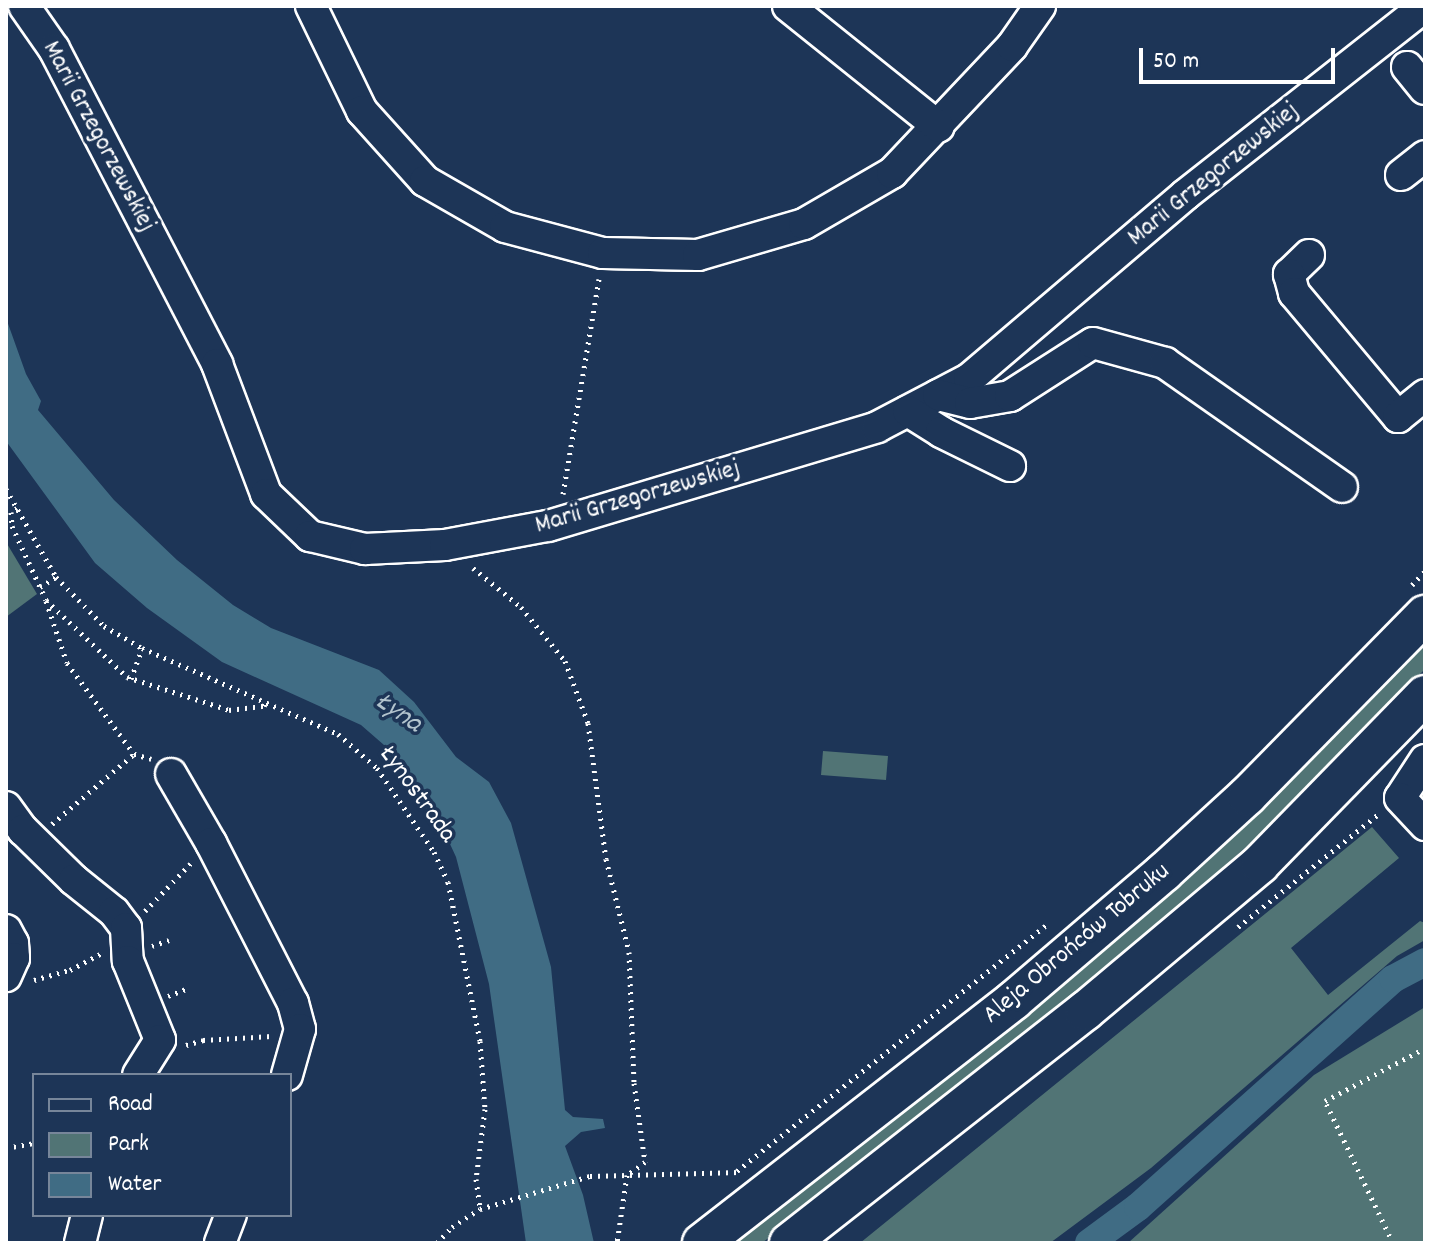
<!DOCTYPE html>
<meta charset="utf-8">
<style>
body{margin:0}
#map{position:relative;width:1431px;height:1249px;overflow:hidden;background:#1d3557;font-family:Dekko,sans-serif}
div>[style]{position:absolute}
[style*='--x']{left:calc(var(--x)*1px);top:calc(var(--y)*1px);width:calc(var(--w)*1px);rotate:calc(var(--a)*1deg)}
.green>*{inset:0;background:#517475}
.water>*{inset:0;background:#406c84}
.canal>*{height:28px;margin:-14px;padding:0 14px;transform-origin:14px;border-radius:14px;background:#406c84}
.path>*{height:5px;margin-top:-2.5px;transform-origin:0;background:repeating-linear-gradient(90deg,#fff 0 2px,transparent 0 8px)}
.roads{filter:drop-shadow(2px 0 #fff) drop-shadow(-2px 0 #fff) drop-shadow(0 2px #fff) drop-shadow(0 -2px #fff)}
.minor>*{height:30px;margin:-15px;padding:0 15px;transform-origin:15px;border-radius:15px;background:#1d3557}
.major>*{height:38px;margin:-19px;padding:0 19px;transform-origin:19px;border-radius:19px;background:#1d3557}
span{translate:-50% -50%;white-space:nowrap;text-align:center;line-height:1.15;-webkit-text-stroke:7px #1d3557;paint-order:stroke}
.street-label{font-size:26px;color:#fff}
.water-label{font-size:28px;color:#b3c4ce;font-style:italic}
.frame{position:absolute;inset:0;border:8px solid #fff;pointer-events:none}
.legend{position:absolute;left:32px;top:1073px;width:260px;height:144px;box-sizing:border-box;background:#1d3557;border:2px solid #77869a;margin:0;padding:10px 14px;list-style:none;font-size:24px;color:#fff}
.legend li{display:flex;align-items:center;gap:16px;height:40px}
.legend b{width:40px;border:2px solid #77869a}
.scale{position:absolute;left:1139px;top:48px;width:196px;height:36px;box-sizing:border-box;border:4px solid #fff;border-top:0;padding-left:10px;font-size:24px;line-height:28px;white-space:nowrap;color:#fff;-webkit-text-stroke:6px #1d3557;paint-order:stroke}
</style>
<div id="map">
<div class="green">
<i style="clip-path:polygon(6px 542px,37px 594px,6px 617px)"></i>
<i style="clip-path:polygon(1425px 638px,1425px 669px,1288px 809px,1121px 960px,762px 1243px,730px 1243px)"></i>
<i style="clip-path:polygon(823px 751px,888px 756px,886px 780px,821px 775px)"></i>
<i style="clip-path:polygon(1372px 827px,1399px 858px,1291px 948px,1328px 995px,1420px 921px,1425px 923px,1425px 940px,1397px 956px,1151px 1168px,1050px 1243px,860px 1243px)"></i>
<i style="clip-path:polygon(1425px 1007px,1425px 1243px,1128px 1243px,1314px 1075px)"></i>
</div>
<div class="water">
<i style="clip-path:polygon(6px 318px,26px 374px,41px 401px,38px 410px,114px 500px,177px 560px,233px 605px,271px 628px,379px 670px,414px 702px,456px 757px,489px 782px,511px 823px,551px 967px,565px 1110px,573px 1117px,603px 1119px,605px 1128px,581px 1132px,565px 1146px,583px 1195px,594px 1243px,526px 1243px,489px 984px,456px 857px,444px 831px,407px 786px,384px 745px,361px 725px,222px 662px,147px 608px,95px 563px,6px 441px)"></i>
</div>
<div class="canal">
<i style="--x:1089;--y:1243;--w:61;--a:-36.3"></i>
<i style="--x:1138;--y:1207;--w:342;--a:-41.8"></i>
<i style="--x:1393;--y:979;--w:36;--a:-28"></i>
</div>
<div class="path">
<i style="--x:6;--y:489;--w:101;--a:60.4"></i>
<i style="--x:56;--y:577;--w:69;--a:45.6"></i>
<i style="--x:104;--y:626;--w:44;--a:30.1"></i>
<i style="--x:142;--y:648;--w:214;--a:23.7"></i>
<i style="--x:338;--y:734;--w:52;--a:41.1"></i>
<i style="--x:377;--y:768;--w:102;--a:55.8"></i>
<i style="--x:434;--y:852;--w:33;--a:65"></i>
<i style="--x:448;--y:882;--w:162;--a:78.6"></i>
<i style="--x:480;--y:1041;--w:68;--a:85.8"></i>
<i style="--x:485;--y:1109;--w:71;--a:97.3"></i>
<i style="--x:476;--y:1179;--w:30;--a:82"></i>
<i style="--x:563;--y:494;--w:218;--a:-80.5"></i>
<i style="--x:17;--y:508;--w:7;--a:146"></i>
<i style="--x:11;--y:512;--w:14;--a:86"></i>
<i style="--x:12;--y:526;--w:81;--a:65.3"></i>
<i style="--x:46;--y:600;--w:112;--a:43.5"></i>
<i style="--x:127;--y:677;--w:107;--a:17.9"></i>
<i style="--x:229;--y:710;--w:35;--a:-7"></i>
<i style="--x:264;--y:706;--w:7;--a:-63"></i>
<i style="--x:473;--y:568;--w:62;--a:39.1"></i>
<i style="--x:521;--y:607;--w:70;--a:50.8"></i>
<i style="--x:565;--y:661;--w:66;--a:69.6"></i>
<i style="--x:588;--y:723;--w:137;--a:82.5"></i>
<i style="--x:606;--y:859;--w:96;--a:76.1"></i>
<i style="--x:629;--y:952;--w:131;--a:87.8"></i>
<i style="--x:634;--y:1083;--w:80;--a:82.1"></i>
<i style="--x:645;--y:1162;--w:22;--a:144"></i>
<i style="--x:627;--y:1175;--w:69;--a:98.4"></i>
<i style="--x:1412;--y:585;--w:19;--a:-47"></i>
<i style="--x:40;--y:587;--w:19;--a:-32"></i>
<i style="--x:46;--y:601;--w:65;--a:71.3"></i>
<i style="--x:67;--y:663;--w:113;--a:53.6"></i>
<i style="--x:131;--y:679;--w:33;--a:-70"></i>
<i style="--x:52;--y:824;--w:108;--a:-40.5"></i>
<i style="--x:134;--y:754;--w:18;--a:16"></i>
<i style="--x:145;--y:911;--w:66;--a:-46.2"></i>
<i style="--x:1238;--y:927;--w:182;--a:-38.8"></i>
<i style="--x:152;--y:946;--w:18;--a:-19"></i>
<i style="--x:34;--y:980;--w:37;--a:-16"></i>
<i style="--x:70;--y:970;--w:36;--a:-28"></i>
<i style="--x:168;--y:996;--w:19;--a:-21"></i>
<i style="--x:186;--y:1045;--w:18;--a:-16"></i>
<i style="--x:203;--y:1040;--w:69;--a:-3.3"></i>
<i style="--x:6;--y:1148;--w:28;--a:-10"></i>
<i style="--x:737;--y:1171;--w:395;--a:-38.5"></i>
<i style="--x:437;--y:1243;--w:22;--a:-47"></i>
<i style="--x:452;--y:1227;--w:33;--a:-33"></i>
<i style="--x:480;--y:1209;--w:115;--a:-16.7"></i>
<i style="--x:590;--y:1176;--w:150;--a:-1.5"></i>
<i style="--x:1393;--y:1243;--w:157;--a:-115.6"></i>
<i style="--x:1325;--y:1101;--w:113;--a:-27.9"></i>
</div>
<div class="roads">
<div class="minor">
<i style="--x:24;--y:6;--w:52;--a:55.1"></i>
<i style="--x:54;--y:49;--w:355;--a:62.6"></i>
<i style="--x:217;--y:364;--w:139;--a:69.3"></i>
<i style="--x:266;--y:494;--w:61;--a:43.7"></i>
<i style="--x:310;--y:536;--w:57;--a:13.3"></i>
<i style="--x:365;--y:549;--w:80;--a:-2.9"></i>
<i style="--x:445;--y:545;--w:105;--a:-10.5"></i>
<i style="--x:548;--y:526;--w:344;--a:-16.7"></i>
<i style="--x:877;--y:427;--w:104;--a:-27.6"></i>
<i style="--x:969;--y:379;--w:284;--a:-40.4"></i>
<i style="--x:1185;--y:195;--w:305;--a:-38.2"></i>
<i style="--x:311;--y:6;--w:117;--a:64.1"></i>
<i style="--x:362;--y:111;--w:94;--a:48"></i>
<i style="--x:425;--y:181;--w:92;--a:29.9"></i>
<i style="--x:505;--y:227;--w:101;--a:14.9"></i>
<i style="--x:603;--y:253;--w:95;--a:1.2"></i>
<i style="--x:698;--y:255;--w:110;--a:-16.3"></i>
<i style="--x:804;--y:224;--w:102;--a:-30.1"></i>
<i style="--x:892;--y:173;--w:175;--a:-46.6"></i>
<i style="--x:1012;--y:46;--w:49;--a:-55"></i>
<i style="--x:788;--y:6;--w:193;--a:38.7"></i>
<i style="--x:1407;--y:67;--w:28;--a:51"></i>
<i style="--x:1401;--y:175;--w:31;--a:-38"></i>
<i style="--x:1309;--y:255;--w:28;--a:136"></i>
<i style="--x:1289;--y:274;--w:20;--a:75"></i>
<i style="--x:1294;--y:293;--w:162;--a:50"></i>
<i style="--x:1398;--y:417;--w:35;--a:-39"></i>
<i style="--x:938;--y:395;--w:33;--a:14"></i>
<i style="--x:970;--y:403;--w:41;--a:-9.9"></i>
<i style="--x:1010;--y:396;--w:98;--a:-32.6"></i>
<i style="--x:1093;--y:343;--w:75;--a:15.5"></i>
<i style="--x:1165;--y:363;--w:216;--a:35"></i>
<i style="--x:908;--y:411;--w:39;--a:32"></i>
<i style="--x:941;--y:432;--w:77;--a:26.2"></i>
<i style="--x:1425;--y:760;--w:45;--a:123.3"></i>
<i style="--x:1400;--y:798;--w:37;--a:47"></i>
<i style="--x:171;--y:774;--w:80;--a:59.9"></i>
<i style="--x:211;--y:843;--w:180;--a:62.9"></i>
<i style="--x:293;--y:1003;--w:27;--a:75"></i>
<i style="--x:300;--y:1029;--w:48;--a:105.8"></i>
<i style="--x:6;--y:807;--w:29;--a:54"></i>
<i style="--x:23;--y:830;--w:71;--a:44.4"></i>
<i style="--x:74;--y:880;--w:51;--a:38.7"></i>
<i style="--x:114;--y:912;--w:20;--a:53"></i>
<i style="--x:126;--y:928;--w:33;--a:87"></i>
<i style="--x:128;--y:961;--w:85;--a:67.9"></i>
<i style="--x:160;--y:1040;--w:41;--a:122.2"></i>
<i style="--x:6;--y:930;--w:15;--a:62"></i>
<i style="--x:13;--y:943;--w:15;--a:86"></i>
<i style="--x:14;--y:958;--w:20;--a:114"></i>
<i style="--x:80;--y:1243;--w:29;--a:-76"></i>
<i style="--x:220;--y:1243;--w:30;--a:-69"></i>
</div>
<div class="major">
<i style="--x:702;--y:1243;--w:395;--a:-37.9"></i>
<i style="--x:1014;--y:1000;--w:197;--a:-40.5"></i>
<i style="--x:1164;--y:872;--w:113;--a:-42.5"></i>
<i style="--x:1247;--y:796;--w:254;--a:-45.5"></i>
<i style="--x:789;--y:1243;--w:376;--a:-38.1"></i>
<i style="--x:1085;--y:1011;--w:229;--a:-40"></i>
<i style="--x:1260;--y:864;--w:236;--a:-45.7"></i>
</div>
</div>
<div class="street-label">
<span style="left:98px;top:137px;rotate:62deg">Marii Grzegorzewskiej</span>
<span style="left:1214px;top:175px;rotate:-39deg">Marii Grzegorzewskiej</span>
<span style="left:638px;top:498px;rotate:-16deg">Marii Grzegorzewskiej</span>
<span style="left:417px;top:795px;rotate:54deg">Łynostrada</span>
<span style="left:1077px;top:944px;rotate:-40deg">Aleja Obrońców Tobruku</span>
</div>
<div class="water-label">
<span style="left:398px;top:714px;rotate:35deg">Łyna</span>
</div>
<div class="frame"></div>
<ul class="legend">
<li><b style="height:10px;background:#1d3557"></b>Road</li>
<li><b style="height:22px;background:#517475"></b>Park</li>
<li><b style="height:22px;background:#406c84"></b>Water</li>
</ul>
<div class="scale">50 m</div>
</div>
